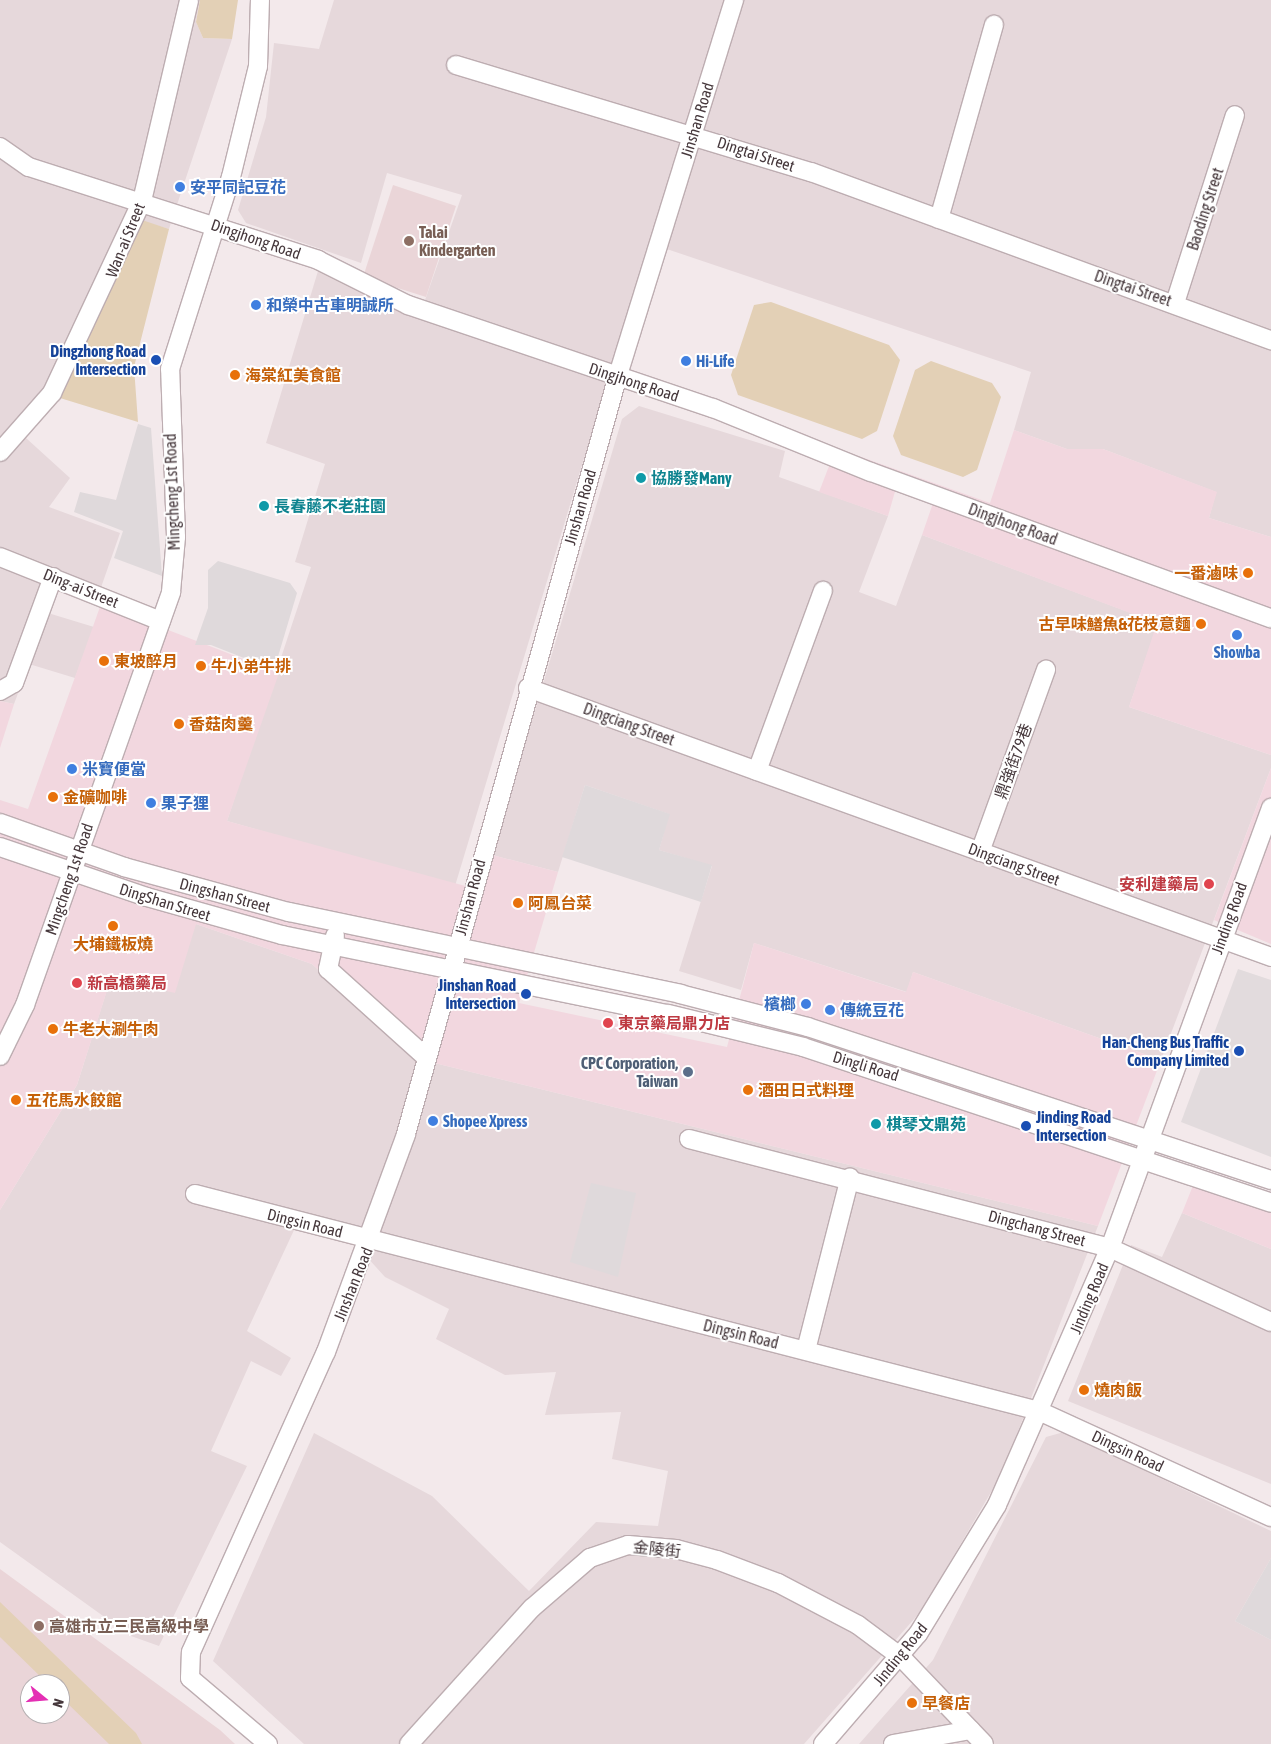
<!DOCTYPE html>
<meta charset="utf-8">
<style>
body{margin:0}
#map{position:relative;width:1271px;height:1744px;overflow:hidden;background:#f3e9eb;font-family:"Asap Condensed","Noto Sans TC",sans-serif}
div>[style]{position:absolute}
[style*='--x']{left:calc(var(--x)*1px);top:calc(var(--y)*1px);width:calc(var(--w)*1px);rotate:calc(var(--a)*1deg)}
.residential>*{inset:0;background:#e6d8db}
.commercial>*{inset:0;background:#f2d7df}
.industrial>*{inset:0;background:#e2dbdd}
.education>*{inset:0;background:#ead5d8}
.green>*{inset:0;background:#e3d0b6}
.parking>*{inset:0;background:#dfd9db}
.roads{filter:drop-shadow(1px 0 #bdadb1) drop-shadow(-1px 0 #bdadb1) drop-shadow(0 1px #bdadb1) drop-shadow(0 -1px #bdadb1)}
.minor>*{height:18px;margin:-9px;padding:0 9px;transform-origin:9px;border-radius:9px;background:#fff}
.dots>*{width:14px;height:14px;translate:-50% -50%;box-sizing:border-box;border:2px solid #fff;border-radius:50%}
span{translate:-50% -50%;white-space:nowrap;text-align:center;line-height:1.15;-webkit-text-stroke:4px #fff;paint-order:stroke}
.street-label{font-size:16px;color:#46383c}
.shop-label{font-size:16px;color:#366cbe;font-weight:700}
.left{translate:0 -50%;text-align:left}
.right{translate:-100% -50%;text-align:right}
.education-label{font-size:16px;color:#785e54;font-weight:700}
.transit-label{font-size:16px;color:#164399;font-weight:700}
.food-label{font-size:16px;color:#c56008;font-weight:700}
.culture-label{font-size:16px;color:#0d838f;font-weight:700}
.health-label{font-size:16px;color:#be3a42;font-weight:700}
.service-label{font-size:16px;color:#4e5e75;font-weight:700}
.north{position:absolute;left:20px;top:1674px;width:50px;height:50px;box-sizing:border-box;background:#fff;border:1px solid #b5afb1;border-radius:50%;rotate:107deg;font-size:14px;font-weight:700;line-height:20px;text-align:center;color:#46383c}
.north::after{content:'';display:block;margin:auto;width:18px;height:22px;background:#e42fb4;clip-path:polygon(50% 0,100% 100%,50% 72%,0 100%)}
</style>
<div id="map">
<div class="residential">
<i style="clip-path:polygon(0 0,200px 0,196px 22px,203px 38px,232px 39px,169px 229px,142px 221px,60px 398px,26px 438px,70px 478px,49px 507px,120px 533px,97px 599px,58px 587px,48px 613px,94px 627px,75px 678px,29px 664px,14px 704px,0 701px)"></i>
<i style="clip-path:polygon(334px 0,1271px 0,1271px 537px,1209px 518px,1216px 492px,1103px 449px,1067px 449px,1014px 430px,1031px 372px,649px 243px,455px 886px,227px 821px,311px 567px,295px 562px,325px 464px,266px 443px,318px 271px,424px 303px,462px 195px,387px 173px,361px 263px,246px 223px,238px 210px,266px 117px,274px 43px,319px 49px)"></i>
<i style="clip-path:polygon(639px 406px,785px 451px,779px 477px,888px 516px,859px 592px,896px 606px,922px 535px,1158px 623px,1129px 707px,1271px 755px,1271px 768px,1161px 1060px,913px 972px,907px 992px,754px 943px,741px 990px,679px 971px,712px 866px,659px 850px,669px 814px,585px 785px,558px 872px,492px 855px,622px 419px)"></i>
<i style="clip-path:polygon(196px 924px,312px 964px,414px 1058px,1098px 1226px,1001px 1475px,922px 1610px,804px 1744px,304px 1744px,213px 1661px,314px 1433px,432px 1496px,529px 1591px,596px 1522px,658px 1526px,668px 1471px,612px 1459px,621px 1412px,545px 1415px,556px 1372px,505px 1375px,436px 1339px,449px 1309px,385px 1277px,356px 1245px,295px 1228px,247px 1331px,291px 1358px,281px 1376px,251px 1361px,211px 1451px,247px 1466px,159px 1646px,131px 1636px,0 1542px,0 1210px,77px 1085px,111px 977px)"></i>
<i style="clip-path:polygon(1182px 1213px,1271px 1249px,1271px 1484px,1068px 1401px,1131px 1245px,1162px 1257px)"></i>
<i style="clip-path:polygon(1064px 1432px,1271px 1531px,1271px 1558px,1235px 1621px,1271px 1640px,1271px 1744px,859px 1744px,933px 1660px,1046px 1437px)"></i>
</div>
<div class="commercial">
<i style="clip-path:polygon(1014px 430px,1067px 449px,1103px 449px,1217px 492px,1209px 518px,1271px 537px,1271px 755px,1129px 707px,1157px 623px,922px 535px,933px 503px,896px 488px,888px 516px,819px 492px,836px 448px,990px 503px)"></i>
<i style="clip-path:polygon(101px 604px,279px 673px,227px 821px,480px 890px,492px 855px,558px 872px,519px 1003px,727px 1047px,754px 943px,906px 992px,913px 972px,1161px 1060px,1098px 1226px,414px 1058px,312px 964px,196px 924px,175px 993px,111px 978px,77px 1085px,0 1210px,0 800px,28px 809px)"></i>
<i style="clip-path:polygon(0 701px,14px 704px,0 748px)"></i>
<i style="clip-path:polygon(1271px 768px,1271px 944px,1214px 920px)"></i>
<i style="clip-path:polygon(1194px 1183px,1271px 1213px,1271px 1249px,1182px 1213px)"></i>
</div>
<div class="industrial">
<i style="clip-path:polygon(1238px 969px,1271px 980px,1271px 1157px,1181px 1122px)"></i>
</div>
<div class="education">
<i style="clip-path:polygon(393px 185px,456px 206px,426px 297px,363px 277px)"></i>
<i style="clip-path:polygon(evenodd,0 1569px,220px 1730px,235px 1744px,0 1744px,0 1569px,30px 1684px,60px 1684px,60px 1714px,30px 1714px,30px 1684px)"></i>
</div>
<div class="green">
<i style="clip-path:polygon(200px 0,238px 0,232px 39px,203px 38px,196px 22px)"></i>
<i style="clip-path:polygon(142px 220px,169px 229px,134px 367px,138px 422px,60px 398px)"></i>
<i style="clip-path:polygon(771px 302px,889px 345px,900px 360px,877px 431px,862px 439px,738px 395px,731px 375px,754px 305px)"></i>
<i style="clip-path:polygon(931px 361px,992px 383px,1001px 397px,977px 470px,963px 477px,901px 455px,893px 436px,915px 370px)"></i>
<i style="clip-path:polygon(0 1602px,136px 1733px,142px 1744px,109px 1744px,60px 1696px,60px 1684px,48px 1684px,0 1637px)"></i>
</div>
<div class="parking">
<i style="clip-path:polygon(138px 424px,151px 428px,162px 576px,114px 558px,123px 531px,74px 512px,80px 492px,116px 500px)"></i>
<i style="clip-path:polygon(218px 561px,290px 583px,297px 593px,274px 670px,211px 645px,195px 645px,208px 608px,208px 570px)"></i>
<i style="clip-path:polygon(585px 785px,670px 814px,659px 850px,712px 865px,701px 902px,562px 857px)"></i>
<i style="clip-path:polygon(591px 1183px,636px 1193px,618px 1277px,570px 1262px)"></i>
<i style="clip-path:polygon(1271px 1558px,1271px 1640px,1235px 1621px)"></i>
</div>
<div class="roads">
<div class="minor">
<i style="--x:456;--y:65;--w:371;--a:16.8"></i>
<i style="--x:811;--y:172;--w:490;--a:20.1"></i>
<i style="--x:0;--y:147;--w:35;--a:35"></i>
<i style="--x:29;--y:167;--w:304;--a:17.8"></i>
<i style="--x:318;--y:260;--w:101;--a:26.6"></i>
<i style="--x:408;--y:305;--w:322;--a:18.7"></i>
<i style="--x:713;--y:408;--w:170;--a:22.1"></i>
<i style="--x:871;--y:472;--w:426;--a:20.1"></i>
<i style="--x:939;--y:219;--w:202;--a:-74.2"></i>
<i style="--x:1175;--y:303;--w:197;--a:-72.3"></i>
<i style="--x:0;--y:452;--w:79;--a:-48.6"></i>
<i style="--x:52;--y:393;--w:212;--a:-64.9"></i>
<i style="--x:142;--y:201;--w:206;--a:-76.8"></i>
<i style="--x:0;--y:557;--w:173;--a:21.7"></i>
<i style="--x:528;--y:688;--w:790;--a:19.9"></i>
<i style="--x:0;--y:691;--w:16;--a:-30"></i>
<i style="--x:14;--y:683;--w:113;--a:-69.8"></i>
<i style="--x:757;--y:771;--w:192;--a:-69.9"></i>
<i style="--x:0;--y:823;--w:132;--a:19.5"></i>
<i style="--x:124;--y:867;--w:171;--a:15.3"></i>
<i style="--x:289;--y:912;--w:400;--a:11.8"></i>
<i style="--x:680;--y:994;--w:132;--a:14.5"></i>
<i style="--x:808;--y:1027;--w:488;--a:18.3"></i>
<i style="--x:0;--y:847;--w:155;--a:18.8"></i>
<i style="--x:147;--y:897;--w:140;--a:15.7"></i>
<i style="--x:282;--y:935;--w:394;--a:11.6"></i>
<i style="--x:668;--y:1014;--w:139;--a:13.7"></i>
<i style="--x:803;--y:1047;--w:493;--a:18.4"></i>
<i style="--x:980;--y:852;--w:194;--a:-70.1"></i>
<i style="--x:335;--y:936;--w:34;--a:102"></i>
<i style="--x:328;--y:969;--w:133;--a:42"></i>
<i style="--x:0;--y:1056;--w:57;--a:-63.9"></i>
<i style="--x:25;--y:1005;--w:438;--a:-70.5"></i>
<i style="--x:171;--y:592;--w:55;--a:-84.8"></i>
<i style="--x:176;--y:537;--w:168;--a:-92"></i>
<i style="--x:170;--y:369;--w:201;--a:-72.4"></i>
<i style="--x:231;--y:177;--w:114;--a:-76.3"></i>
<i style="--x:258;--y:66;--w:66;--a:-88.3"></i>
<i style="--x:689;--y:1139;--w:435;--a:14.5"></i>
<i style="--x:1110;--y:1248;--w:177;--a:24.7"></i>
<i style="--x:195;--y:1194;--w:871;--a:14.42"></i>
<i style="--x:1039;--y:1411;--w:255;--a:24.6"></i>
<i style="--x:806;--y:1350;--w:178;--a:-75.7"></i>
<i style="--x:268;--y:1744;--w:102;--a:-139.8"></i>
<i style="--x:190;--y:1678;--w:26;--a:-88"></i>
<i style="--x:191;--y:1652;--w:329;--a:-65.8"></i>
<i style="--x:326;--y:1352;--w:232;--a:-69.8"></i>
<i style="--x:406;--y:1134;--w:788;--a:-74.39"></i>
<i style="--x:618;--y:375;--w:393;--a:-72.8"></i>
<i style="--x:409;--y:1744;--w:183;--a:-47.9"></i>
<i style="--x:532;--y:1608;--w:77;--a:-40.8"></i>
<i style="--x:590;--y:1558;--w:40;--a:-18.9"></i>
<i style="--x:628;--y:1545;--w:48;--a:4.8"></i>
<i style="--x:676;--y:1549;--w:42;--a:15"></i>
<i style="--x:717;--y:1560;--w:65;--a:20.7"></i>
<i style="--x:778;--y:1583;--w:90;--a:27.7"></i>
<i style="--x:858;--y:1625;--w:54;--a:36.7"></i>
<i style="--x:901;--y:1657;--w:120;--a:46.3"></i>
<i style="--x:823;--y:1744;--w:145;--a:-49.2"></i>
<i style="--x:918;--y:1634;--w:151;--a:-58.5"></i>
<i style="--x:997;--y:1505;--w:281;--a:-66.3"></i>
<i style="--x:1110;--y:1248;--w:469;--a:-69.9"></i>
<i style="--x:893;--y:1744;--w:79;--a:-10.2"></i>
</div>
</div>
<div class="dots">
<i style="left:180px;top:187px;background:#3f7fe0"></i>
<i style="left:409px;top:241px;background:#8d6e63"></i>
<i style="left:256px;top:305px;background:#3f7fe0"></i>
<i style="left:156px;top:360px;background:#1a4fb4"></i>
<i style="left:686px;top:361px;background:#3f7fe0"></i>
<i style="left:235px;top:375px;background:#e8710a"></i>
<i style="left:641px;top:478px;background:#0f9aa8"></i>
<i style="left:264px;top:506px;background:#0f9aa8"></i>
<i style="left:1248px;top:573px;background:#e8710a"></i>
<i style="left:1201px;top:624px;background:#e8710a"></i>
<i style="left:1237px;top:635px;background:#3f7fe0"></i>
<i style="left:104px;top:661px;background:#e8710a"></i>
<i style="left:201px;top:666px;background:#e8710a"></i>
<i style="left:179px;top:724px;background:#e8710a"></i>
<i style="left:72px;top:769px;background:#3f7fe0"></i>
<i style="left:53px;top:797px;background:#e8710a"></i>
<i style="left:151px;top:803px;background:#3f7fe0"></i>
<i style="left:1209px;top:884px;background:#e0444e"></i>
<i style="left:518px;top:903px;background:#e8710a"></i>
<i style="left:113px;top:926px;background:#e8710a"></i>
<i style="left:77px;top:983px;background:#e0444e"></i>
<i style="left:526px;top:994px;background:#1a4fb4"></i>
<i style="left:806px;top:1004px;background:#3f7fe0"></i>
<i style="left:830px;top:1010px;background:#3f7fe0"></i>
<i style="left:608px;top:1023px;background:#e0444e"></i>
<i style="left:53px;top:1029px;background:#e8710a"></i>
<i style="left:1239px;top:1051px;background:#1a4fb4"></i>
<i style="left:688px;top:1072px;background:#5c6f8a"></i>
<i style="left:748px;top:1090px;background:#e8710a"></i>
<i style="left:16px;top:1100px;background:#e8710a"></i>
<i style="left:433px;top:1121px;background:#3f7fe0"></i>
<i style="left:876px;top:1124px;background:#0f9aa8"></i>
<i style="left:1026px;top:1126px;background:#1a4fb4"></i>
<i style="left:1084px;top:1390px;background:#e8710a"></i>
<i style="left:39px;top:1626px;background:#8d6e63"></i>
<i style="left:912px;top:1703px;background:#e8710a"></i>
</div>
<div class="street-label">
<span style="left:697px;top:120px;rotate:-73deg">Jinshan Road</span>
<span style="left:756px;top:154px;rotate:18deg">Dingtai Street</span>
<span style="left:1205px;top:209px;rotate:-72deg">Baoding Street</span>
<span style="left:256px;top:239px;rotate:19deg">Dingjhong Road</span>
<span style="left:125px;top:240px;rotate:-68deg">Wan-ai Street</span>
<span style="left:1133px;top:288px;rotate:19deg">Dingtai Street</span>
<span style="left:634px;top:382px;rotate:18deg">Dingjhong Road</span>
<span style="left:172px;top:492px;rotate:-92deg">Mingcheng 1st Road</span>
<span style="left:580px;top:507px;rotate:-74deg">Jinshan Road</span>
<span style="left:1013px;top:524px;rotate:20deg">Dingjhong Road</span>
<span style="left:81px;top:588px;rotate:22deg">Ding-ai Street</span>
<span style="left:629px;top:724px;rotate:20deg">Dingciang Street</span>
<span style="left:1013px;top:761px;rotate:-70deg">鼎強街79巷</span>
<span style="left:1014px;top:864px;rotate:20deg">Dingciang Street</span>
<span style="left:69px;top:879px;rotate:-71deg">Mingcheng 1st Road</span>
<span style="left:225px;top:895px;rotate:15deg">Dingshan Street</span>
<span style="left:470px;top:897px;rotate:-75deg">Jinshan Road</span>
<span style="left:165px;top:902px;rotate:17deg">DingShan Street</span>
<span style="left:1229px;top:918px;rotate:-70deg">Jinding Road</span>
<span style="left:866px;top:1066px;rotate:17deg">Dingli Road</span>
<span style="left:305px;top:1223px;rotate:14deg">Dingsin Road</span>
<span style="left:1037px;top:1228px;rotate:15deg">Dingchang Street</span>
<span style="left:353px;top:1284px;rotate:-68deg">Jinshan Road</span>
<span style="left:1089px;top:1298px;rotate:-67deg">Jinding Road</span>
<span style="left:741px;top:1334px;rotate:14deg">Dingsin Road</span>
<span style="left:1128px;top:1451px;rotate:25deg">Dingsin Road</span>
<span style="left:657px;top:1549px;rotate:6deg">金陵街</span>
<span style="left:900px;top:1654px;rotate:-51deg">Jinding Road</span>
</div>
<div class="shop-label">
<span class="left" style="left:190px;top:187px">安平同記豆花</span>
<span class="left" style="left:266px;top:305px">和榮中古車明誠所</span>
<span class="left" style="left:696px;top:361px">Hi-Life</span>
<span style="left:1237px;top:652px">Showba</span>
<span class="left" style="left:82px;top:769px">米寶便當</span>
<span class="left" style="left:161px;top:803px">果子狸</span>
<span class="right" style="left:796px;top:1004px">檳榔</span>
<span class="left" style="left:840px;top:1010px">傳統豆花</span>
<span class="left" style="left:443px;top:1121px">Shopee Xpress</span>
</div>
<div class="education-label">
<span class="left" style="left:419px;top:241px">Talai<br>Kindergarten</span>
<span class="left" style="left:49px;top:1626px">高雄市立三民高級中學</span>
</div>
<div class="transit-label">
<span class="right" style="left:146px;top:360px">Dingzhong Road<br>Intersection</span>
<span class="right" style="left:516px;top:994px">Jinshan Road<br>Intersection</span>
<span class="right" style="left:1229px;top:1051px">Han-Cheng Bus Traffic<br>Company Limited</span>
<span class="left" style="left:1036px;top:1126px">Jinding Road<br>Intersection</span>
</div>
<div class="food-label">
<span class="left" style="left:245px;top:375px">海棠紅美食館</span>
<span class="right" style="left:1238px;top:573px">一番滷味</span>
<span class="right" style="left:1191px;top:624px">古早味鱔魚&amp;花枝意麵</span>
<span class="left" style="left:114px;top:661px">東坡醉月</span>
<span class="left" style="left:211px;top:666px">牛小弟牛排</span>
<span class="left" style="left:189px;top:724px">香菇肉羹</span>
<span class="left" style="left:63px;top:797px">金礦咖啡</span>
<span class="left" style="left:528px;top:903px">阿鳳台菜</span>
<span style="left:113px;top:944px">大埔鐵板燒</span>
<span class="left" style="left:63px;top:1029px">牛老大涮牛肉</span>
<span class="left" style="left:758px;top:1090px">酒田日式料理</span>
<span class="left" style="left:26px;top:1100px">五花馬水餃館</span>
<span class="left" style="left:1094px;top:1390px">燒肉飯</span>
<span class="left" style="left:922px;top:1703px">早餐店</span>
</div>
<div class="culture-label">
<span class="left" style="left:651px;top:478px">協勝發Many</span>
<span class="left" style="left:274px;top:506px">長春藤不老莊園</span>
<span class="left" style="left:886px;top:1124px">棋琴文鼎苑</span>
</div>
<div class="health-label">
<span class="right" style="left:1199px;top:884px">安利建藥局</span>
<span class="left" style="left:87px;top:983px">新高橋藥局</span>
<span class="left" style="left:618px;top:1023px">東京藥局鼎力店</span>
</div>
<div class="service-label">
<span class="right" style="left:678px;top:1072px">CPC Corporation,<br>Taiwan</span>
</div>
<div class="north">N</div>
</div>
